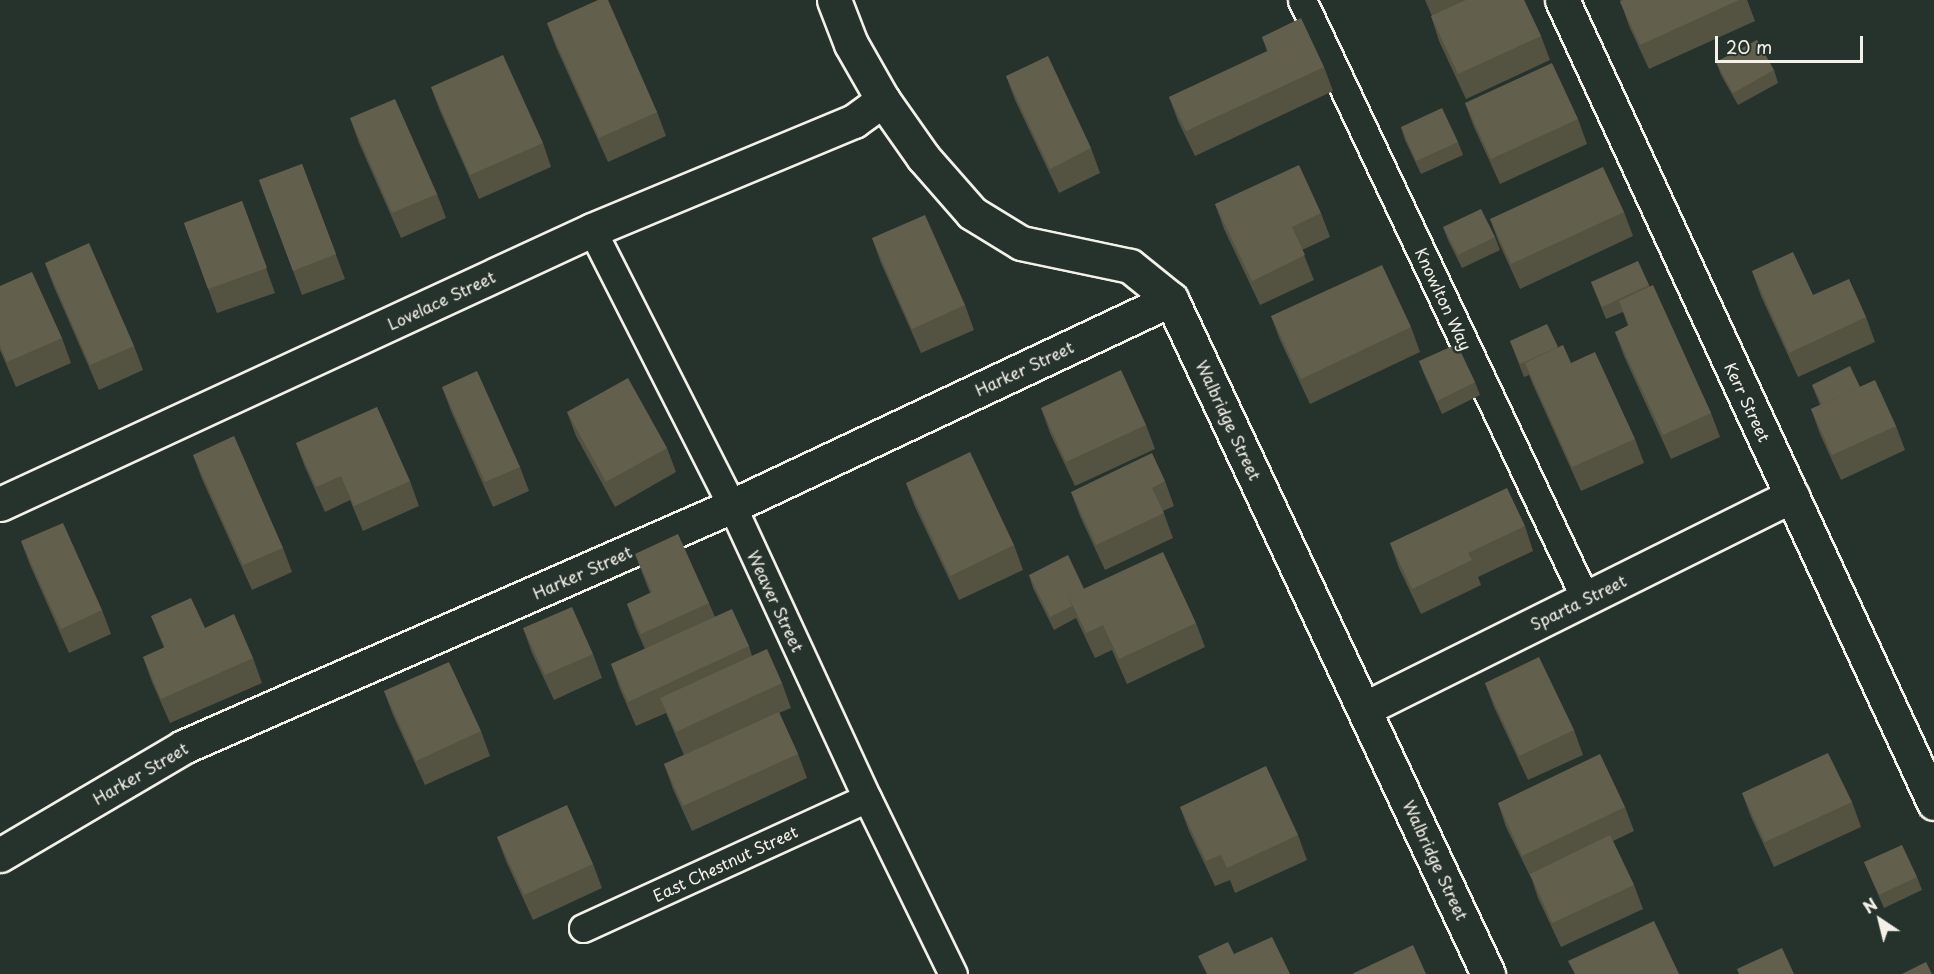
<!DOCTYPE html>
<style>
body{margin:0}
#map{position:relative;width:1934px;height:974px;overflow:hidden;background:#26332d;font-family:"Playpen Sans",sans-serif}
div>[style]{position:absolute}
[style*='--x']{left:calc(var(--x)*1px);top:calc(var(--y)*1px);width:calc(var(--w)*1px);rotate:calc(var(--a)*1deg)}
.roads{filter:drop-shadow(2px 0 #f4f1e8) drop-shadow(-2px 0 #f4f1e8) drop-shadow(0 2px #f4f1e8) drop-shadow(0 -2px #f4f1e8)}
.service>*{height:27px;margin:-13.5px;padding:0 13.5px;transform-origin:13.5px;border-radius:13.5px;background:#26332d}
.minor>*{height:33px;margin:-16.5px;padding:0 16.5px;transform-origin:16.5px;border-radius:16.5px;background:#26332d}
.wall>*{inset:0;background:#545341}
.building>*{inset:0;background:#62604c}
span{translate:-50% -50%;white-space:nowrap;text-align:center;line-height:1.15;-webkit-text-stroke:5px #26332d;paint-order:stroke}
.street-label{font-size:16px;color:#f4f1e8}
.north{position:absolute;left:1850px;top:890px;width:60px;height:60px;-webkit-text-stroke:4px #26332d;paint-order:stroke;rotate:325deg;font-size:16px;font-weight:700;line-height:24px;text-align:center;color:#f4f1e8}
.north::after{content:'';display:block;margin:auto;width:21px;height:27px;background:#f4f1e8;clip-path:polygon(50% 0,100% 100%,50% 72%,0 100%)}
.scale{position:absolute;left:1715px;top:36px;width:148px;height:27px;box-sizing:border-box;border:3px solid #f4f1e8;border-top:0;padding-left:8px;font-size:18px;line-height:21px;white-space:nowrap;color:#f4f1e8;-webkit-text-stroke:4px #26332d;paint-order:stroke}
</style>
<div id="map">
<div class="roads">
<div class="service">
<i style="--x:1302;--y:0;--w:662;--a:64.67"></i>
<i style="--x:592;--y:230;--w:309;--a:63.1"></i>
<i style="--x:732;--y:506;--w:322;--a:65.2"></i>
<i style="--x:867;--y:798;--w:196;--a:64"></i>
<i style="--x:583;--y:928;--w:312;--a:-24.6"></i>
</div>
<div class="minor">
<i style="--x:834;--y:0;--w:47;--a:68.9"></i>
<i style="--x:851;--y:44;--w:64;--a:60.3"></i>
<i style="--x:883;--y:100;--w:70;--a:54.9"></i>
<i style="--x:923;--y:157;--w:74;--a:48.8"></i>
<i style="--x:972;--y:213;--w:57;--a:31.5"></i>
<i style="--x:1021;--y:243;--w:111;--a:11.9"></i>
<i style="--x:1130;--y:266;--w:53;--a:38.8"></i>
<i style="--x:1171;--y:299;--w:746;--a:64.84"></i>
<i style="--x:1562;--y:0;--w:885;--a:65.14"></i>
<i style="--x:0;--y:504;--w:652;--a:-24.84"></i>
<i style="--x:592;--y:230;--w:284;--a:-22.6"></i>
<i style="--x:854;--y:121;--w:36;--a:-36"></i>
<i style="--x:1366;--y:708;--w:476;--a:-26.5"></i>
<i style="--x:0;--y:855;--w:212;--a:-30.5"></i>
<i style="--x:183;--y:747;--w:600;--a:-23.7"></i>
<i style="--x:732;--y:506;--w:485;--a:-25.2"></i>
</div>
</div>
<div class="wall">
<i style="clip-path:polygon(1425px 0,1524px 0,1541px 36px,1550px 60px,1466px 99px,1439px 41px,1431px 16px,1432px 16px)"></i>
<i style="clip-path:polygon(1620px 0,1747px 0,1755px 21px,1649px 69px,1629px 26px)"></i>
<i style="clip-path:polygon(547px 23px,657px 112px,666px 136px,608px 162px,556px 47px)"></i>
<i style="clip-path:polygon(1262px 37px,1324px 67px,1333px 91px,1195px 156px,1178px 121px,1169px 97px,1267px 51px)"></i>
<i style="clip-path:polygon(1716px 62px,1774px 70px,1778px 83px,1738px 105px,1721px 75px)"></i>
<i style="clip-path:polygon(1006px 76px,1091px 148px,1100px 173px,1059px 193px,1015px 100px)"></i>
<i style="clip-path:polygon(431px 87px,543px 143px,551px 167px,479px 199px,440px 111px)"></i>
<i style="clip-path:polygon(1465px 103px,1578px 119px,1587px 144px,1500px 184px,1474px 127px)"></i>
<i style="clip-path:polygon(350px 118px,437px 194px,446px 218px,401px 238px,359px 143px)"></i>
<i style="clip-path:polygon(1401px 127px,1458px 142px,1463px 155px,1421px 174px,1405px 140px)"></i>
<i style="clip-path:polygon(302px 164px,345px 279px,302px 295px,259px 180px)"></i>
<i style="clip-path:polygon(242px 201px,275px 293px,217px 313px,184px 223px)"></i>
<i style="clip-path:polygon(1215px 204px,1321px 213px,1330px 237px,1302px 250px,1314px 280px,1260px 305px,1224px 229px)"></i>
<i style="clip-path:polygon(1624px 212px,1633px 236px,1520px 289px,1499px 243px,1490px 219px)"></i>
<i style="clip-path:polygon(1443px 227px,1495px 237px,1500px 250px,1462px 268px,1448px 240px)"></i>
<i style="clip-path:polygon(872px 238px,965px 305px,974px 330px,921px 353px,881px 263px)"></i>
<i style="clip-path:polygon(45px 263px,134px 346px,143px 370px,99px 390px,54px 287px)"></i>
<i style="clip-path:polygon(1752px 271px,1866px 317px,1875px 342px,1798px 377px,1761px 296px)"></i>
<i style="clip-path:polygon(1591px 282px,1649px 285px,1711px 413px,1720px 437px,1671px 459px,1624px 356px,1615px 332px,1628px 326px,1623px 312px,1606px 319px)"></i>
<i style="clip-path:polygon(0 286px,62px 338px,71px 363px,16px 387px,0 350px)"></i>
<i style="clip-path:polygon(1271px 316px,1411px 327px,1420px 352px,1310px 404px,1280px 340px)"></i>
<i style="clip-path:polygon(1510px 341px,1558px 348px,1635px 439px,1644px 463px,1581px 491px,1534px 387px,1529px 375px,1524px 377px)"></i>
<i style="clip-path:polygon(1419px 361px,1475px 382px,1480px 395px,1442px 414px,1424px 374px)"></i>
<i style="clip-path:polygon(1812px 385px,1860px 387px,1896px 426px,1905px 450px,1841px 480px,1820px 434px,1811px 409px,1820px 405px)"></i>
<i style="clip-path:polygon(442px 387px,520px 467px,529px 491px,493px 507px,451px 411px)"></i>
<i style="clip-path:polygon(1041px 408px,1146px 425px,1155px 449px,1075px 486px,1050px 433px)"></i>
<i style="clip-path:polygon(567px 412px,667px 448px,676px 472px,615px 507px,576px 436px)"></i>
<i style="clip-path:polygon(296px 443px,410px 481px,419px 506px,363px 531px,350px 500px,325px 512px,305px 467px)"></i>
<i style="clip-path:polygon(193px 455px,283px 548px,292px 572px,252px 590px,202px 479px)"></i>
<i style="clip-path:polygon(1165px 481px,1174px 506px,1163px 511px,1173px 538px,1105px 570px,1080px 516px,1071px 492px)"></i>
<i style="clip-path:polygon(906px 483px,1014px 545px,1023px 570px,959px 600px,915px 507px)"></i>
<i style="clip-path:polygon(1525px 526px,1533px 551px,1478px 577px,1481px 585px,1421px 614px,1399px 568px,1390px 543px)"></i>
<i style="clip-path:polygon(21px 541px,102px 610px,111px 634px,69px 653px,30px 565px)"></i>
<i style="clip-path:polygon(635px 554px,709px 603px,715px 617px,749px 646px,752px 656px,782px 683px,791px 708px,779px 713px,798px 754px,807px 778px,692px 831px,673px 789px,664px 764px,684px 755px,666px 713px,636px 726px,620px 689px,611px 664px,645px 649px,636px 629px,627px 604px,650px 593px)"></i>
<i style="clip-path:polygon(1029px 575px,1084px 589px,1196px 623px,1205px 647px,1127px 684px,1112px 650px,1095px 658px,1076px 618px,1054px 630px,1033px 588px)"></i>
<i style="clip-path:polygon(151px 616px,205px 628px,253px 658px,262px 683px,170px 723px,152px 682px,143px 657px,164px 648px)"></i>
<i style="clip-path:polygon(523px 628px,593px 654px,602px 678px,554px 700px,532px 653px)"></i>
<i style="clip-path:polygon(1485px 683px,1574px 730px,1583px 755px,1528px 780px,1494px 707px)"></i>
<i style="clip-path:polygon(384px 691px,481px 731px,490px 756px,425px 785px,393px 715px)"></i>
<i style="clip-path:polygon(1742px 793px,1852px 802px,1861px 827px,1774px 867px,1751px 817px)"></i>
<i style="clip-path:polygon(1498px 803px,1625px 807px,1634px 831px,1613px 841px,1634px 885px,1643px 909px,1561px 947px,1538px 898px,1532px 880px,1506px 827px)"></i>
<i style="clip-path:polygon(1180px 807px,1298px 835px,1307px 860px,1235px 893px,1230px 880px,1215px 886px,1189px 831px)"></i>
<i style="clip-path:polygon(497px 837px,593px 864px,602px 888px,533px 920px,506px 861px)"></i>
<i style="clip-path:polygon(1864px 862px,1917px 877px,1922px 890px,1884px 908px)"></i>
</div>
<div class="building">
<i style="clip-path:polygon(598px 0,608px 0,657px 112px,599px 138px,547px 23px)"></i>
<i style="clip-path:polygon(1466px 0,1524px 0,1541px 36px,1458px 74px,1431px 16px)"></i>
<i style="clip-path:polygon(1624px 0,1739px 0,1640px 45px,1620px 2px)"></i>
<i style="clip-path:polygon(1301px 18px,1324px 67px,1186px 131px,1169px 97px,1268px 51px,1262px 37px)"></i>
<i style="clip-path:polygon(1757px 40px,1774px 70px,1733px 93px,1716px 62px)"></i>
<i style="clip-path:polygon(503px 55px,543px 143px,470px 175px,431px 87px)"></i>
<i style="clip-path:polygon(1048px 56px,1091px 148px,1050px 169px,1006px 76px)"></i>
<i style="clip-path:polygon(1552px 63px,1578px 119px,1491px 159px,1465px 103px)"></i>
<i style="clip-path:polygon(395px 99px,437px 194px,392px 213px,350px 118px)"></i>
<i style="clip-path:polygon(1442px 108px,1458px 142px,1416px 161px,1401px 127px)"></i>
<i style="clip-path:polygon(302px 164px,336px 254px,293px 271px,259px 180px)"></i>
<i style="clip-path:polygon(1299px 165px,1321px 213px,1292px 227px,1305px 255px,1252px 281px,1215px 204px)"></i>
<i style="clip-path:polygon(1603px 167px,1624px 212px,1511px 264px,1490px 219px)"></i>
<i style="clip-path:polygon(242px 201px,267px 268px,208px 289px,184px 223px)"></i>
<i style="clip-path:polygon(1481px 209px,1495px 237px,1458px 255px,1443px 227px)"></i>
<i style="clip-path:polygon(925px 215px,965px 305px,912px 329px,872px 238px)"></i>
<i style="clip-path:polygon(89px 243px,134px 346px,90px 365px,45px 263px)"></i>
<i style="clip-path:polygon(1793px 252px,1813px 295px,1849px 279px,1866px 317px,1789px 353px,1752px 271px)"></i>
<i style="clip-path:polygon(1638px 261px,1649px 285px,1602px 307px,1591px 282px)"></i>
<i style="clip-path:polygon(1382px 265px,1411px 327px,1301px 379px,1271px 316px)"></i>
<i style="clip-path:polygon(32px 272px,62px 338px,7px 362px,0 346px,0 286px)"></i>
<i style="clip-path:polygon(1653px 285px,1711px 413px,1663px 435px,1615px 332px,1629px 325px,1619px 301px)"></i>
<i style="clip-path:polygon(1547px 324px,1558px 347px,1520px 364px,1510px 341px)"></i>
<i style="clip-path:polygon(1457px 344px,1475px 382px,1437px 401px,1419px 361px)"></i>
<i style="clip-path:polygon(1563px 345px,1571px 363px,1595px 352px,1635px 439px,1572px 467px,1525px 363px)"></i>
<i style="clip-path:polygon(1850px 366px,1860px 387px,1822px 404px,1812px 385px)"></i>
<i style="clip-path:polygon(1121px 370px,1146px 425px,1066px 462px,1041px 408px)"></i>
<i style="clip-path:polygon(477px 371px,520px 467px,485px 482px,442px 387px)"></i>
<i style="clip-path:polygon(628px 378px,667px 448px,606px 482px,567px 412px)"></i>
<i style="clip-path:polygon(1875px 380px,1896px 426px,1832px 455px,1811px 409px)"></i>
<i style="clip-path:polygon(377px 407px,410px 481px,354px 506px,341px 476px,316px 487px,296px 443px)"></i>
<i style="clip-path:polygon(234px 436px,283px 548px,243px 565px,193px 455px)"></i>
<i style="clip-path:polygon(970px 452px,1014px 545px,950px 576px,906px 483px)"></i>
<i style="clip-path:polygon(1152px 453px,1165px 481px,1152px 488px,1164px 513px,1096px 545px,1071px 492px)"></i>
<i style="clip-path:polygon(1507px 488px,1525px 526px,1468px 553px,1472px 560px,1412px 589px,1390px 543px)"></i>
<i style="clip-path:polygon(63px 523px,102px 610px,61px 629px,21px 541px)"></i>
<i style="clip-path:polygon(678px 534px,709px 603px,641px 634px,627px 604px,652px 592px,635px 554px)"></i>
<i style="clip-path:polygon(1163px 552px,1196px 623px,1119px 659px,1103px 625px,1086px 633px,1068px 596px)"></i>
<i style="clip-path:polygon(1068px 555px,1084px 589px,1068px 596px,1072px 606px,1050px 617px,1029px 575px)"></i>
<i style="clip-path:polygon(191px 598px,205px 628px,234px 614px,253px 658px,161px 699px,143px 657px,165px 647px,151px 616px)"></i>
<i style="clip-path:polygon(572px 607px,593px 654px,545px 675px,523px 628px)"></i>
<i style="clip-path:polygon(732px 609px,749px 646px,628px 702px,611px 664px)"></i>
<i style="clip-path:polygon(767px 649px,782px 683px,676px 732px,660px 698px)"></i>
<i style="clip-path:polygon(1539px 657px,1574px 730px,1519px 756px,1485px 683px)"></i>
<i style="clip-path:polygon(449px 662px,481px 731px,416px 761px,384px 691px)"></i>
<i style="clip-path:polygon(779px 712px,798px 754px,683px 806px,664px 764px)"></i>
<i style="clip-path:polygon(1828px 753px,1852px 802px,1765px 842px,1742px 793px)"></i>
<i style="clip-path:polygon(1600px 754px,1625px 807px,1522px 856px,1498px 803px)"></i>
<i style="clip-path:polygon(1266px 766px,1298px 835px,1227px 868px,1221px 855px,1206px 861px,1180px 807px)"></i>
<i style="clip-path:polygon(567px 805px,593px 864px,524px 895px,497px 837px)"></i>
<i style="clip-path:polygon(1610px 835px,1634px 885px,1552px 923px,1530px 874px)"></i>
<i style="clip-path:polygon(1902px 845px,1917px 877px,1879px 895px,1864px 862px)"></i>
<i style="clip-path:polygon(1654px 921px,1679px 974px,1575px 974px,1568px 961px)"></i>
<i style="clip-path:polygon(1272px 937px,1290px 974px,1207px 974px,1198px 956px,1228px 942px,1234px 954px)"></i>
<i style="clip-path:polygon(1413px 945px,1426px 974px,1352px 974px)"></i>
<i style="clip-path:polygon(1782px 948px,1794px 974px,1739px 974px,1737px 969px)"></i>
<i style="clip-path:polygon(1926px 962px,1932px 974px,1902px 974px)"></i>
</div>
<div class="street-label">
<span style="left:1444px;top:299px;rotate:65deg">Knowlton Way</span>
<span style="left:441px;top:300px;rotate:-25deg">Lovelace Street</span>
<span style="left:1024px;top:368px;rotate:-25deg">Harker Street</span>
<span style="left:1748px;top:402px;rotate:65deg">Kerr Street</span>
<span style="left:1229px;top:420px;rotate:65deg">Walbridge Street</span>
<span style="left:582px;top:572px;rotate:-24deg">Harker Street</span>
<span style="left:776px;top:601px;rotate:65deg">Weaver Street</span>
<span style="left:1578px;top:602px;rotate:-26deg">Sparta Street</span>
<span style="left:140px;top:773px;rotate:-30deg">Harker Street</span>
<span style="left:1436px;top:860px;rotate:65deg">Walbridge Street</span>
<span style="left:725px;top:863px;rotate:-25deg">East Chestnut Street</span>
</div>
<div class="north">N</div>
<div class="scale">20 m</div>
</div>
